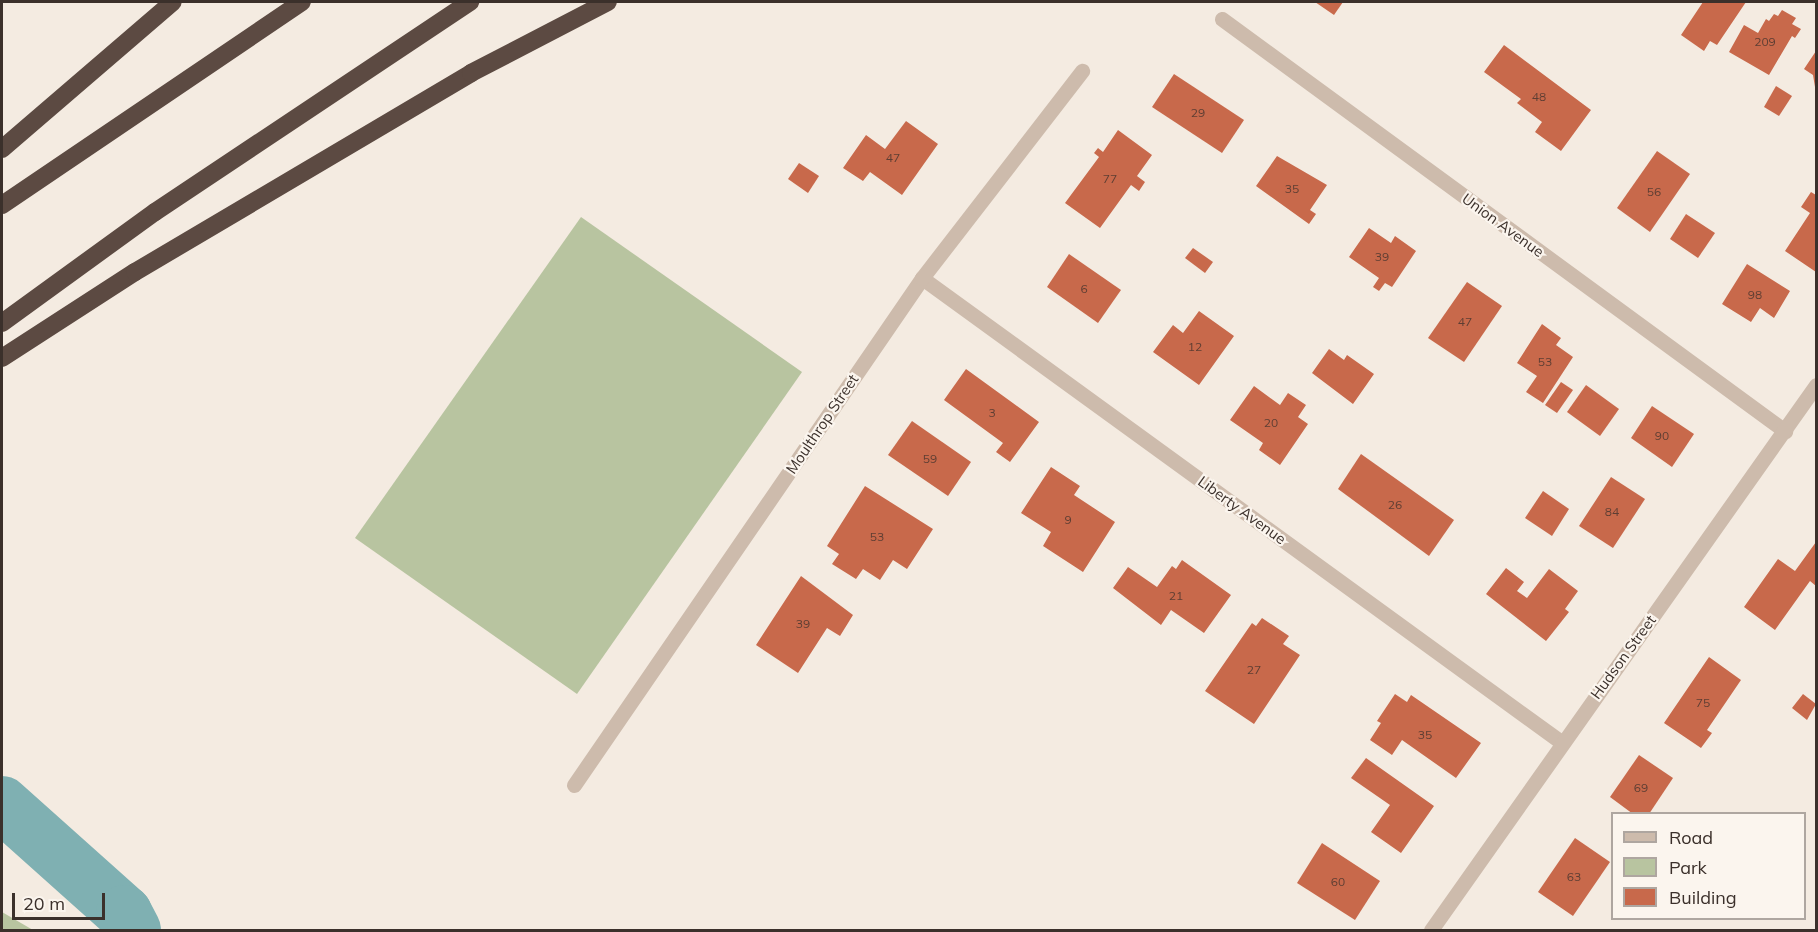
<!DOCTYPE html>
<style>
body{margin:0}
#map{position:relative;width:1818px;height:932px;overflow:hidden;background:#f4ebe1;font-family:Mulish,sans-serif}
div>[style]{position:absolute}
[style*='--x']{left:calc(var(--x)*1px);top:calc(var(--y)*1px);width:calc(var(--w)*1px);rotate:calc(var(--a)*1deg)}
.green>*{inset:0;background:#b8c4a0}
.river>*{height:56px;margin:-28px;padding:0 28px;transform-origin:28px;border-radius:28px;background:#7fb0b2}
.building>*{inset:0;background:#c8694b}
.minor>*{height:15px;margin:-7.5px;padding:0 7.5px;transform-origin:7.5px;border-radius:7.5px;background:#cdbbac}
.highway>*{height:18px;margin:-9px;padding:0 9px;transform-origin:9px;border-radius:9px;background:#5c4a42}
span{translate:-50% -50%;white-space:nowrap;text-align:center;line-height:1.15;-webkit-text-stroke:4.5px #fbf5ee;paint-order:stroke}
.number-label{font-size:12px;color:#5e3e33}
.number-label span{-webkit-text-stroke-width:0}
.street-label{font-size:15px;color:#3b302b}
.frame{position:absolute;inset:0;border:3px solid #3b302b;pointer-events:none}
.legend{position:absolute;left:1611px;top:812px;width:195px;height:108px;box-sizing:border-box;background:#fbf5ee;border:2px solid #aea6a0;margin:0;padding:8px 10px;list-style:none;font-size:18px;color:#3b302b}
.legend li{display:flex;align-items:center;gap:12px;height:30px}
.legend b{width:30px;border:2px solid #aea6a0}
.scale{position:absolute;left:12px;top:893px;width:93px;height:27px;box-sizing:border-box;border:3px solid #3b302b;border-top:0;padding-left:8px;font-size:18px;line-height:21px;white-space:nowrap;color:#3b302b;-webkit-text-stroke:4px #fbf5ee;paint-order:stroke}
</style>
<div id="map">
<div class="green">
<i style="clip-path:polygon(581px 217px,802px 372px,577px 694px,355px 538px)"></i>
<i style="clip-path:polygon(2px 912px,33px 930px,2px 930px)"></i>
</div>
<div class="river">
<i style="--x:2;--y:804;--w:164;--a:41.8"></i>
<i style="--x:124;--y:913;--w:19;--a:62"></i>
</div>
<div class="building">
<i style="clip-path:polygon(1315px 2px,1343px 2px,1334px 15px)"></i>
<i style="clip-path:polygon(1703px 2px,1746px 2px,1717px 45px,1710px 41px,1704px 51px,1681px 35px)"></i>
<i style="clip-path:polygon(1782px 10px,1796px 18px,1792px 24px,1801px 29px,1795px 38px,1792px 36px,1769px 75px,1729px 52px,1744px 25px,1758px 33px,1766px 19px,1769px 21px,1774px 14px,1778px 16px)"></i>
<i style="clip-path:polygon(1504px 45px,1591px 110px,1561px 151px,1535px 132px,1542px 122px,1517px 103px,1521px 99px,1484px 72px)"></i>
<i style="clip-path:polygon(1816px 51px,1816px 93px,1813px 75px,1804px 69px)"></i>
<i style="clip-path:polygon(1174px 74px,1244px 120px,1222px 153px,1152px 107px)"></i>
<i style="clip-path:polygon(1776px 86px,1792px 96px,1779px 116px,1764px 107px)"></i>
<i style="clip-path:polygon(906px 121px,938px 144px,902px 195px,870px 172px,863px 181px,843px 168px,866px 135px,885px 149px)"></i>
<i style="clip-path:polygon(1118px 130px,1152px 155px,1137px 176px,1145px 182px,1139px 191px,1131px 185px,1100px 228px,1065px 203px,1099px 157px,1094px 153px,1098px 148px,1103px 152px)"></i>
<i style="clip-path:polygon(1657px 151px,1690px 174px,1650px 232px,1617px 208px)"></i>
<i style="clip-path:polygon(1277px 156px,1327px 185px,1310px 210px,1316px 214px,1309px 224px,1256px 186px)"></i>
<i style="clip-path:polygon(799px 163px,819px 176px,808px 193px,788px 179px)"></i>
<i style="clip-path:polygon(1811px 192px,1816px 195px,1816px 272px,1785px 251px,1810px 213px,1801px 207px)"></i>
<i style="clip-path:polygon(1686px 214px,1715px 233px,1698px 258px,1670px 239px)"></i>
<i style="clip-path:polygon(1369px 228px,1391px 243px,1395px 236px,1416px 251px,1392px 287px,1385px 283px,1379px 291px,1373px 287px,1379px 278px,1349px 257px)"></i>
<i style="clip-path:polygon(1193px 248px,1213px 262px,1205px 273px,1185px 258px)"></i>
<i style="clip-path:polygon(1069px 254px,1121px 290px,1098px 323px,1047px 287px)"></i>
<i style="clip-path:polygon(1747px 264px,1790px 291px,1774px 318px,1760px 308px,1751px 322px,1722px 304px)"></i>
<i style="clip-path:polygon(1467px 282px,1502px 306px,1464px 362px,1428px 338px)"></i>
<i style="clip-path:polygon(1199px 311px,1234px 336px,1199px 385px,1153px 352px,1173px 325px,1183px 333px)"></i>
<i style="clip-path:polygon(1542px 324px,1561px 338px,1556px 345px,1573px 357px,1543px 403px,1526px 392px,1537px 376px,1517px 363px)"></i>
<i style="clip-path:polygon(1329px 349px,1344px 360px,1347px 355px,1374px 374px,1353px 404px,1312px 373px)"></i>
<i style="clip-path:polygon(966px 369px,1039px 422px,1010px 462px,996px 452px,1003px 443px,944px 400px)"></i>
<i style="clip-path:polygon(1561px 382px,1573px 390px,1557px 413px,1545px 405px)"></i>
<i style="clip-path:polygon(1586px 385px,1619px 409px,1600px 436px,1567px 412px)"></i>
<i style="clip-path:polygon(1254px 386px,1280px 405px,1288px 393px,1306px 405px,1298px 417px,1308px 424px,1280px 465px,1259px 450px,1263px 443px,1230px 420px)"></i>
<i style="clip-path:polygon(1652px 406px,1694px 434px,1672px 467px,1631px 438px)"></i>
<i style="clip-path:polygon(912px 421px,971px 462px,948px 496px,888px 455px)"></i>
<i style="clip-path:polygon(1361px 454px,1454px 520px,1429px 556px,1338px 489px)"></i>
<i style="clip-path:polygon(1051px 467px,1080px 486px,1074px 495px,1115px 522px,1083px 572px,1043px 546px,1051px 532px,1021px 513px)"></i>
<i style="clip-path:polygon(1611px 477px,1645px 499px,1613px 548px,1579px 526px)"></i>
<i style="clip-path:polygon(865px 486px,933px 529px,907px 569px,893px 560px,880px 580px,863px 569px,856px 579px,832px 564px,839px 554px,827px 546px)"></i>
<i style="clip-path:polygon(1543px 491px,1569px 509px,1552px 536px,1525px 518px)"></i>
<i style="clip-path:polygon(1816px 542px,1816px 586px,1810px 581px,1775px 630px,1744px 607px,1778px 559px,1795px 571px)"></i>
<i style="clip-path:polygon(1182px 560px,1231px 595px,1204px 633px,1171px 610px,1161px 625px,1113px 588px,1128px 567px,1157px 587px,1172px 566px,1176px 569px)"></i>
<i style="clip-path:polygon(1506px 568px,1524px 582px,1517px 591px,1527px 598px,1549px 569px,1578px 591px,1565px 609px,1569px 612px,1546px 641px,1486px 594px)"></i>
<i style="clip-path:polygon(801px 576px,853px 615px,840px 636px,827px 628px,798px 673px,756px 645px)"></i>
<i style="clip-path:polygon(1262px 618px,1289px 636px,1283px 644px,1300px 655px,1254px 724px,1205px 691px,1252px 623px,1256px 626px)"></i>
<i style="clip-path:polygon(1709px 657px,1741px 680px,1707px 730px,1712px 733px,1701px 748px,1664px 723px)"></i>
<i style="clip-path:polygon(1395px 694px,1407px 702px,1411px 695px,1481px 743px,1456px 778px,1402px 740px,1392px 755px,1370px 740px,1381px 723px,1377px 721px)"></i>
<i style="clip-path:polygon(1803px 694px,1816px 704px,1807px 720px,1792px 708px)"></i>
<i style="clip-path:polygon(1639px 755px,1673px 778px,1649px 814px,1633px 814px,1610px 797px)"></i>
<i style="clip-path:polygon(1366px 758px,1434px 806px,1401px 853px,1371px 832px,1390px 805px,1351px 778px)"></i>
<i style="clip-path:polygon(1575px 838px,1610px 862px,1573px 916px,1538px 892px)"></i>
<i style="clip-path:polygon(1322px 843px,1380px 881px,1355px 920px,1297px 883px)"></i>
</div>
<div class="minor">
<i style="--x:1222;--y:19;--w:698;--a:36.2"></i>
<i style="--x:922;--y:278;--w:790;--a:35.98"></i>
<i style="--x:574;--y:785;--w:615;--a:-55.53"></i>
<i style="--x:922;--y:278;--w:262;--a:-52.3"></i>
<i style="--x:1431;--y:930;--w:667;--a:-54.76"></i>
</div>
<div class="highway">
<i style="--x:2;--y:149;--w:225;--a:-40.7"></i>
<i style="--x:2;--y:205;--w:362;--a:-34.1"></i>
<i style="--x:2;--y:323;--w:189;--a:-36"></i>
<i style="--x:155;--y:212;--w:379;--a:-33.7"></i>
<i style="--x:2;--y:358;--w:158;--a:-32.9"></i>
<i style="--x:135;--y:272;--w:391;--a:-30.6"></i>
<i style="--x:471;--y:73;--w:154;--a:-27.4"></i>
</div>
<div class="number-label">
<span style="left:1765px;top:42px">209</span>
<span style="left:1539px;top:97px">48</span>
<span style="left:1198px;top:113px">29</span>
<span style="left:893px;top:158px">47</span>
<span style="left:1110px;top:179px">77</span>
<span style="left:1292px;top:189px">35</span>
<span style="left:1654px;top:192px">56</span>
<span style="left:1382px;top:257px">39</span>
<span style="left:1084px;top:289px">6</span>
<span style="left:1755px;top:295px">98</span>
<span style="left:1465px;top:322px">47</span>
<span style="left:1195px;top:347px">12</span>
<span style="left:1545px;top:362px">53</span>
<span style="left:992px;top:413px">3</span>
<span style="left:1271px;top:423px">20</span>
<span style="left:1662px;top:436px">90</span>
<span style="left:930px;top:459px">59</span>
<span style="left:1395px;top:505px">26</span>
<span style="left:1612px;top:512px">84</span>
<span style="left:1068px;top:520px">9</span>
<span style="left:877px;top:537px">53</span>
<span style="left:1176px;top:596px">21</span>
<span style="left:803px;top:624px">39</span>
<span style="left:1254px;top:670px">27</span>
<span style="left:1703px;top:703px">75</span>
<span style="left:1425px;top:735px">35</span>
<span style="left:1641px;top:788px">69</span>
<span style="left:1574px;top:877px">63</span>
<span style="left:1338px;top:882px">60</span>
</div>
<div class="street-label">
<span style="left:1503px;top:225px;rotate:36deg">Union Avenue</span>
<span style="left:822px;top:424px;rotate:-56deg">Moulthrop Street</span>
<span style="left:1242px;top:510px;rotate:36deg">Liberty Avenue</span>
<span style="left:1623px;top:657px;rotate:-54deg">Hudson Street</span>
</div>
<div class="frame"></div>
<ul class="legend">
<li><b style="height:8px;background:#cdbbac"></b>Road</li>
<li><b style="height:16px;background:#b8c4a0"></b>Park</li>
<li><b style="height:16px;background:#c8694b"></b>Building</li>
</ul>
<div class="scale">20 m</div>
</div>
